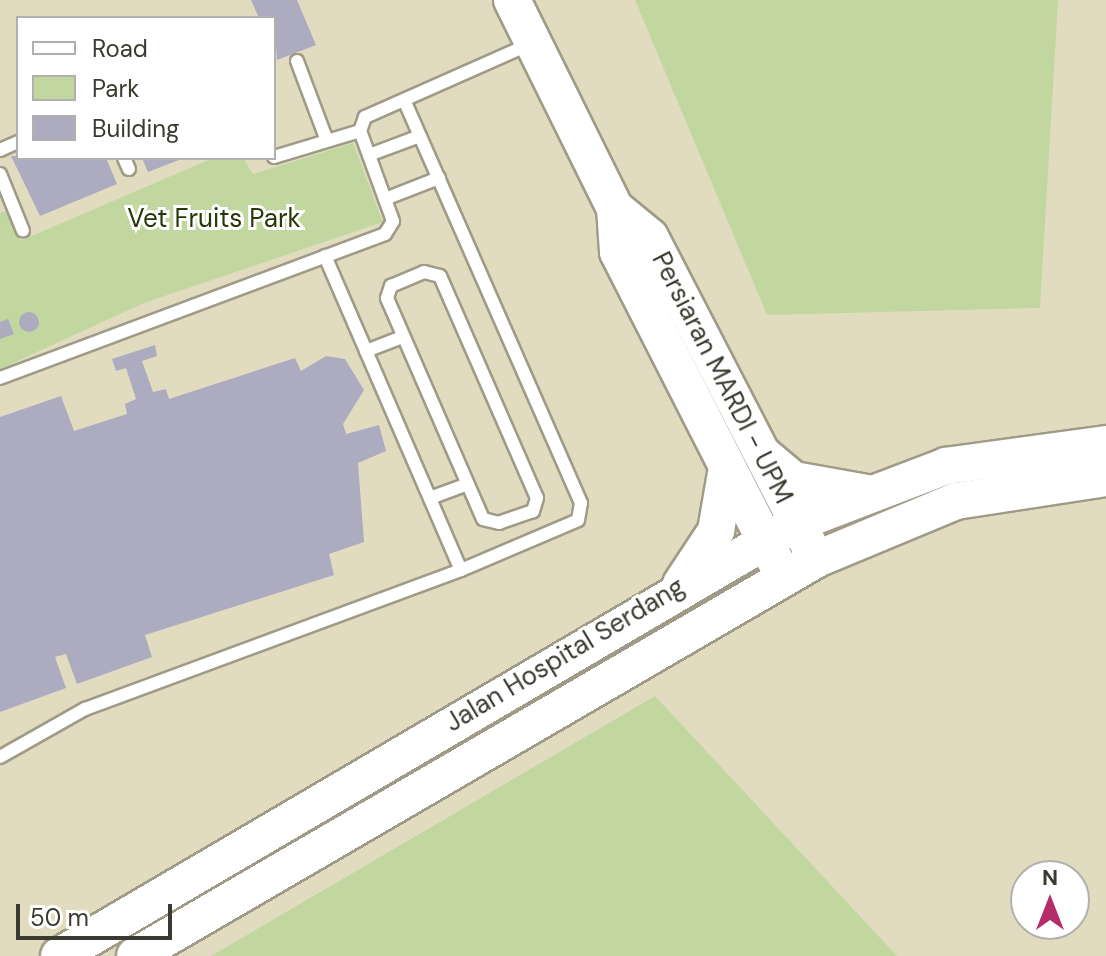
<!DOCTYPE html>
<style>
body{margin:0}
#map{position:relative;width:1106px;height:956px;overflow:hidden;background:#ebe7d1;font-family:"DM Sans",sans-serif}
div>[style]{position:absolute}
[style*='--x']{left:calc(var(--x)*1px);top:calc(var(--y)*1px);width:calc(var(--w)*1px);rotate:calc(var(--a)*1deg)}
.built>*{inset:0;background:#e1dcbf}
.green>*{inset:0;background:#c2d7a0}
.building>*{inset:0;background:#acabc0}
.round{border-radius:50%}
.roads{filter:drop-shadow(2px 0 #9f9b87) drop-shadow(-2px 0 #9f9b87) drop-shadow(0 2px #9f9b87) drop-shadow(0 -2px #9f9b87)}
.lane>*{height:12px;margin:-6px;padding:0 6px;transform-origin:6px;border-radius:6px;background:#fff}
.secondary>*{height:36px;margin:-18px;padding:0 18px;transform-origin:18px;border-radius:18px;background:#fff}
span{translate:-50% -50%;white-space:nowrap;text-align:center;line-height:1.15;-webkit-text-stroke:6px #fff;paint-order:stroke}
.park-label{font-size:26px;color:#293707}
.street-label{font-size:26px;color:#3b3a31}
.legend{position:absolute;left:16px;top:16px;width:260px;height:144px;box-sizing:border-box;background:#fff;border:2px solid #b1b0ad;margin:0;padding:10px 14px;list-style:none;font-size:24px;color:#3b3a31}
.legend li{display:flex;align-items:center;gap:16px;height:40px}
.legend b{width:40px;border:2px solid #b1b0ad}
.north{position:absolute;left:1010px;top:860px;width:80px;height:80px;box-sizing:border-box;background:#fff;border:2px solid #b1b0ad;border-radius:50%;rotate:0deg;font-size:22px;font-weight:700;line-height:32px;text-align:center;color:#3b3a31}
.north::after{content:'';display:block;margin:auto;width:28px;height:36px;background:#b52c6b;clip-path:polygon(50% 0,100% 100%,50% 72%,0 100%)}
.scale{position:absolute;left:16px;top:904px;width:156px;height:36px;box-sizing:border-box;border:4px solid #3b3a31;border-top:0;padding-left:10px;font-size:24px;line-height:28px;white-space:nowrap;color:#3b3a31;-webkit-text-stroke:6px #fff;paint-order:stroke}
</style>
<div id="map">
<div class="built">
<i style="clip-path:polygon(evenodd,0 0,1106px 0,1106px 956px,0 956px,0 0,18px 18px,274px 18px,274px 158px,18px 158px,18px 18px,0 0,1026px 876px,1074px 876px,1074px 924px,1026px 924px,1026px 876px)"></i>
</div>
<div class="green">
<i style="clip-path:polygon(635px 0,1058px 0,1040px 308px,767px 315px)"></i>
<i style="clip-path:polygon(353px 143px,383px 222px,144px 303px,0 369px,0 213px,6px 211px,20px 241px,213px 158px,243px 158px,253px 174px)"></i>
<i style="clip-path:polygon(655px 696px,897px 956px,211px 956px)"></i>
</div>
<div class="building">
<i style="clip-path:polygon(251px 0,297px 0,316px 45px,277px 60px,274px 18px,259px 18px)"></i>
<i style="clip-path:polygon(11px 156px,106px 158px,117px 184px,40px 216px)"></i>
<i style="clip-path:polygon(142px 158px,184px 158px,148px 172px)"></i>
<i class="round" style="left:19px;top:312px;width:20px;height:20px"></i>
<i style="clip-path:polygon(8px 319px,14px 334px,0 339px,0 322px)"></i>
<i style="clip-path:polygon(155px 345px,157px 356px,142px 361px,153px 392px,166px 389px,169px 399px,295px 358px,301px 371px,326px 356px,345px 359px,364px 390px,343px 424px,346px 434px,379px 425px,386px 451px,358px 463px,364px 542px,329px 554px,334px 575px,145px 635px,152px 657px,77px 684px,66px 654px,55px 657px,66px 688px,0 712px,0 417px,61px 396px,74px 431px,127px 414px,125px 404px,136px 399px,126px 368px,116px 371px,112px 359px)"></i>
</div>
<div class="roads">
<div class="lane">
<i style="--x:297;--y:61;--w:85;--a:69.4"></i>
<i style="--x:0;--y:150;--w:20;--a:-24"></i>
<i style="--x:369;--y:155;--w:54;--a:-20.4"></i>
<i style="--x:274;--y:157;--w:90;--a:-16.8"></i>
<i style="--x:124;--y:158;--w:12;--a:66"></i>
<i style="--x:0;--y:174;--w:61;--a:68"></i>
<i style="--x:385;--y:199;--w:58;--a:-21.3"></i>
<i style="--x:325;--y:256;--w:342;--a:66.6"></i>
<i style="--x:461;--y:570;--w:127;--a:-23.1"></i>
<i style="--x:578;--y:520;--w:17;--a:-80"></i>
<i style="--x:581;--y:503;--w:438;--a:-113.7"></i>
<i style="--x:424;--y:272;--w:16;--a:14"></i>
<i style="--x:440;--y:276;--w:242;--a:66.4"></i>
<i style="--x:537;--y:498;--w:14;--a:107"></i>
<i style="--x:533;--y:511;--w:36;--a:161"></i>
<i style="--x:499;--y:523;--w:16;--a:-166"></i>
<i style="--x:483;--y:519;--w:241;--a:-113.5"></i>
<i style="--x:387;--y:298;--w:13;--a:-72"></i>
<i style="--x:391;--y:286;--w:36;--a:-23"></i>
<i style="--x:366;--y:351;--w:40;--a:-21"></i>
<i style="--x:0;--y:378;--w:411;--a:-20.5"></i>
<i style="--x:385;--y:234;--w:15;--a:-58"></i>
<i style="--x:393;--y:221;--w:96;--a:-110.1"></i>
<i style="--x:360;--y:131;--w:15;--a:-70"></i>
<i style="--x:365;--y:117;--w:180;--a:-23.9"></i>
<i style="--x:430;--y:498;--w:40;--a:-20.2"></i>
<i style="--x:0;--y:757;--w:98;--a:-29.5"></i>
<i style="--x:85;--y:709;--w:401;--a:-20.3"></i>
</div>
<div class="secondary">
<i style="--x:512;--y:0;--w:232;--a:63.7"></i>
<i style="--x:615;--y:208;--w:44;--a:86.1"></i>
<i style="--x:618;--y:252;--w:346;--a:63"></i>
<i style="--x:615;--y:208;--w:45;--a:39.6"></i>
<i style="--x:650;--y:237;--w:344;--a:62.7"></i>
<i style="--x:765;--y:456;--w:38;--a:40"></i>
<i style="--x:794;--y:480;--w:74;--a:10.1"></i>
<i style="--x:681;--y:584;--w:64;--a:-56.6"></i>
<i style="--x:716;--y:531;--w:65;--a:-80.2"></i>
<i style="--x:59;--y:956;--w:856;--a:-30.4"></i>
<i style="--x:797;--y:523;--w:160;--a:-20.9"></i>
<i style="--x:946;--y:466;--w:162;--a:-7.8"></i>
<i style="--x:135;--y:956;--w:789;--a:-30.2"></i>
<i style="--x:817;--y:559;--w:151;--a:-22.6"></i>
<i style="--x:956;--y:501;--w:152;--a:-8.7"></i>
</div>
</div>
<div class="park-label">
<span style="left:214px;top:219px">Vet Fruits Park</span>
</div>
<div class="street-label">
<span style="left:722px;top:378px;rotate:63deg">Persiaran MARDI - UPM</span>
<span style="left:565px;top:655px;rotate:-31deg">Jalan Hospital Serdang</span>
</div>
<ul class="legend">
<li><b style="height:10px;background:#fff"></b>Road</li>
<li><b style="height:22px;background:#c2d7a0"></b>Park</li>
<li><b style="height:22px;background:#acabc0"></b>Building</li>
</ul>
<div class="north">N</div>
<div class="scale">50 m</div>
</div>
